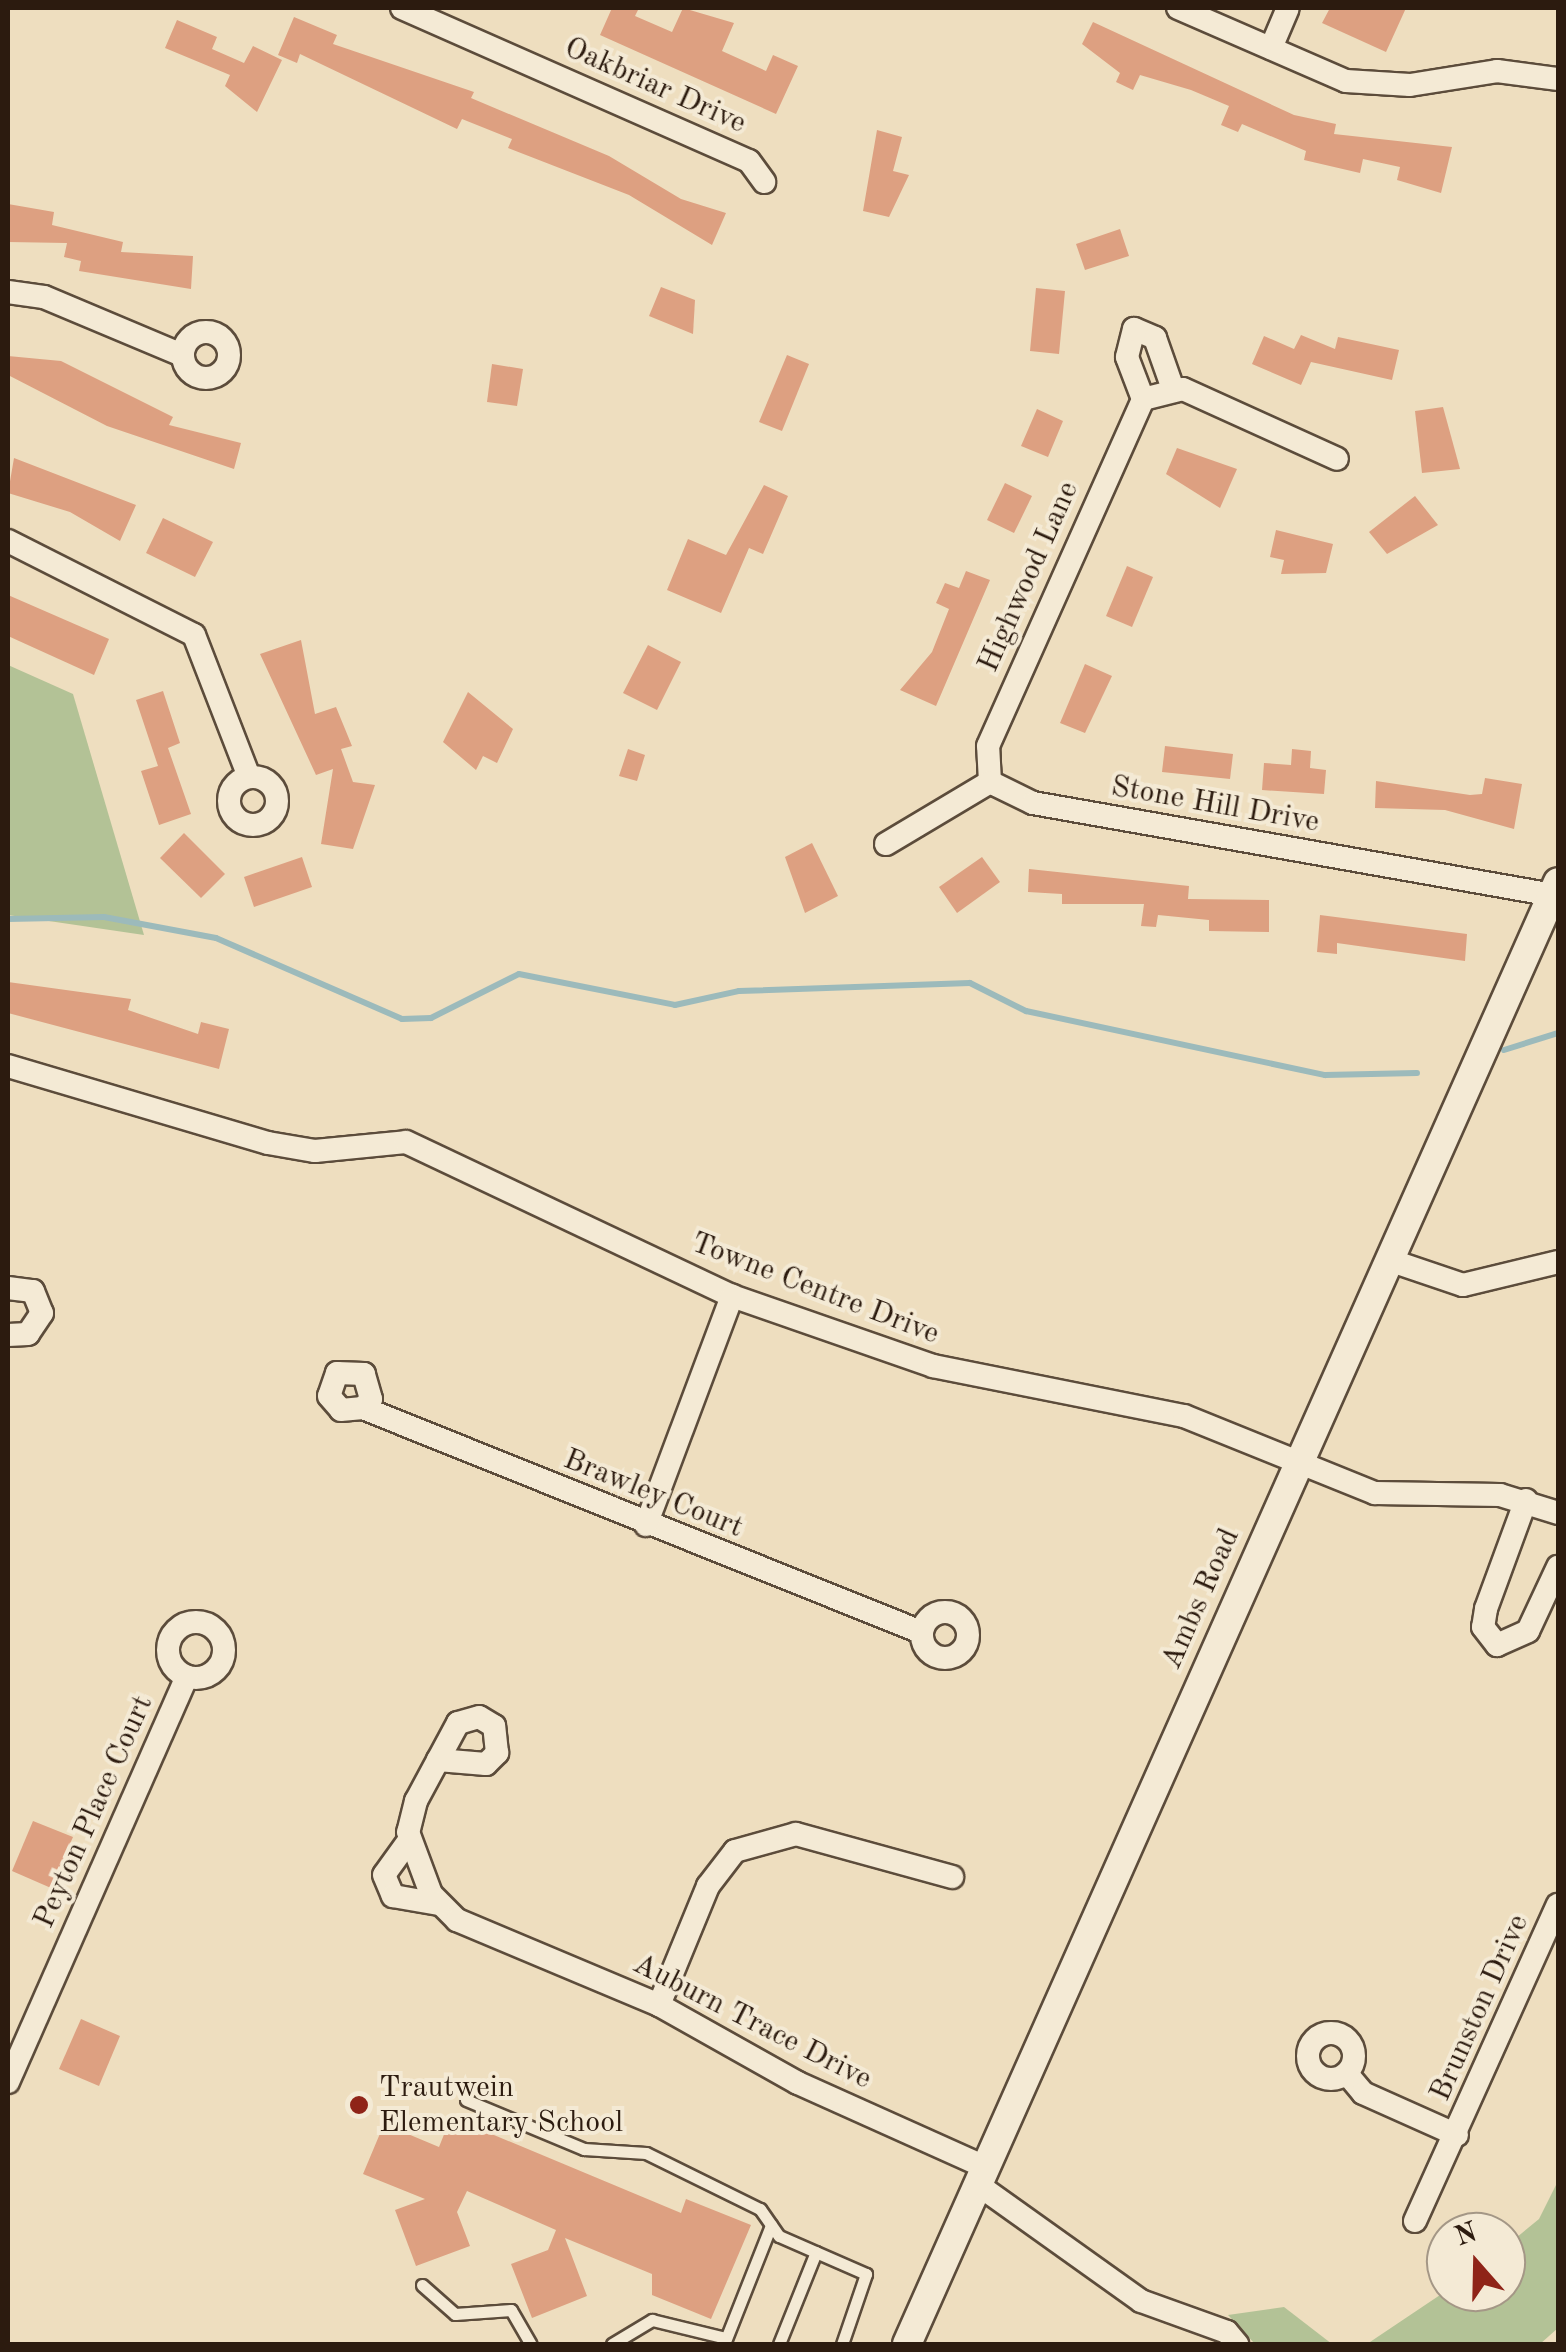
<!DOCTYPE html>
<style>
body{margin:0}
#map{position:relative;width:1566px;height:2352px;overflow:hidden;background:#eedebf;font-family:"Old Standard TT",serif}
div>[style]{position:absolute}
[style*='--x']{left:calc(var(--x)*1px);top:calc(var(--y)*1px);width:calc(var(--w)*1px);rotate:calc(var(--a)*1deg)}
.green>*{inset:0;background:#b3c296}
.stream>*{height:6px;margin:-3px;padding:0 3px;transform-origin:3px;border-radius:3px;background:#9cbabb}
.building>*{inset:0;background:#dda081}
.roads{filter:drop-shadow(2px 0 #5c4c3b) drop-shadow(-2px 0 #5c4c3b) drop-shadow(0 2px #5c4c3b) drop-shadow(0 -2px #5c4c3b)}
.service>*{height:11px;margin:-5.5px;padding:0 5.5px;transform-origin:5.5px;border-radius:5.5px;background:#f4ead5}
.minor>*{height:22px;margin:-11px;padding:0 11px;transform-origin:11px;border-radius:11px;background:#f4ead5}
.minor>.ring{margin:-11px;padding:0;box-sizing:content-box;background:none;border:22px solid #f4ead5;border-radius:50%}
.tertiary>*{height:28px;margin:-14px;padding:0 14px;transform-origin:14px;border-radius:14px;background:#f4ead5}
.dots>*{width:28px;height:28px;translate:-50% -50%;box-sizing:border-box;border:5px solid #f4ead5;border-radius:50%}
span{translate:-50% -50%;white-space:nowrap;text-align:center;line-height:1.15;-webkit-text-stroke:8px #f4ead5;paint-order:stroke}
.street-label{font-size:30px;color:#2c1b0f}
.poi-label{font-size:30px;color:#2c1b0f}
.left{translate:0 -50%;text-align:left}
.frame{position:absolute;inset:0;border:10px solid #2c1b0f;pointer-events:none}
.north{position:absolute;left:1426px;top:2212px;width:100px;height:100px;box-sizing:border-box;background:#f4ead5;border:2px solid #a49786;border-radius:50%;rotate:340deg;font-size:28px;font-weight:700;line-height:40px;text-align:center;color:#2c1b0f}
.north::after{content:'';display:block;margin:auto;width:35px;height:45px;background:#8f2418;clip-path:polygon(50% 0,100% 100%,50% 72%,0 100%)}
</style>
<div id="map">
<div class="green">
<i style="clip-path:polygon(8px 665px,73px 694px,144px 935px,8px 915px)"></i>
<i style="clip-path:polygon(1558px 2181px,1558px 2328px,1540px 2344px,1367px 2344px,1446px 2291px,1506px 2292px,1506px 2246px,1539px 2219px)"></i>
<i style="clip-path:polygon(1284px 2307px,1332px 2344px,1255px 2344px,1228px 2315px)"></i>
</div>
<div class="stream">
<i style="--x:8;--y:919;--w:96;--a:-1.2"></i>
<i style="--x:104;--y:917;--w:114;--a:10.6"></i>
<i style="--x:216;--y:938;--w:203;--a:23.5"></i>
<i style="--x:402;--y:1019;--w:29;--a:-2"></i>
<i style="--x:431;--y:1018;--w:98;--a:-26.6"></i>
<i style="--x:519;--y:974;--w:159;--a:11.2"></i>
<i style="--x:675;--y:1005;--w:66;--a:-12.3"></i>
<i style="--x:739;--y:991;--w:231;--a:-2"></i>
<i style="--x:970;--y:983;--w:63;--a:26.6"></i>
<i style="--x:1026;--y:1011;--w:306;--a:12.1"></i>
<i style="--x:1325;--y:1075;--w:92;--a:-1.2"></i>
<i style="--x:1504;--y:1050;--w:57;--a:-17.5"></i>
</div>
<div class="building">
<i style="clip-path:polygon(612px 8px,639px 8px,635px 16px,672px 32px,683px 8px,734px 23px,722px 51px,766px 71px,773px 55px,798px 66px,776px 114px,600px 35px)"></i>
<i style="clip-path:polygon(1330px 8px,1406px 8px,1386px 52px,1322px 23px)"></i>
<i style="clip-path:polygon(294px 17px,337px 35px,333px 44px,474px 92px,471px 98px,609px 156px,681px 199px,726px 213px,712px 245px,629px 195px,508px 148px,512px 139px,462px 119px,457px 129px,300px 54px,297px 63px,278px 55px)"></i>
<i style="clip-path:polygon(177px 20px,217px 37px,212px 49px,244px 63px,253px 46px,282px 60px,257px 112px,225px 86px,230px 75px,165px 48px)"></i>
<i style="clip-path:polygon(1093px 22px,1294px 115px,1336px 124px,1334px 134px,1452px 147px,1441px 193px,1397px 180px,1400px 167px,1363px 159px,1360px 173px,1304px 160px,1306px 151px,1242px 124px,1238px 132px,1221px 125px,1229px 106px,1191px 90px,1140px 75px,1133px 90px,1116px 82px,1120px 73px,1082px 44px)"></i>
<i style="clip-path:polygon(877px 130px,902px 137px,893px 171px,909px 175px,889px 217px,863px 211px)"></i>
<i style="clip-path:polygon(8px 204px,54px 212px,52px 225px,123px 242px,121px 252px,193px 256px,191px 289px,79px 271px,81px 261px,64px 257px,67px 243px,8px 242px)"></i>
<i style="clip-path:polygon(1120px 229px,1129px 256px,1085px 270px,1076px 244px)"></i>
<i style="clip-path:polygon(661px 287px,695px 300px,693px 334px,649px 316px)"></i>
<i style="clip-path:polygon(1036px 288px,1065px 291px,1059px 354px,1030px 351px)"></i>
<i style="clip-path:polygon(1301px 335px,1335px 349px,1338px 337px,1399px 350px,1392px 380px,1311px 362px,1301px 385px,1252px 364px,1264px 336px,1294px 349px)"></i>
<i style="clip-path:polygon(787px 355px,809px 364px,782px 431px,759px 422px)"></i>
<i style="clip-path:polygon(8px 356px,61px 361px,173px 417px,169px 425px,241px 443px,234px 469px,107px 426px,8px 375px)"></i>
<i style="clip-path:polygon(492px 364px,523px 369px,517px 406px,487px 402px)"></i>
<i style="clip-path:polygon(1443px 407px,1460px 469px,1422px 473px,1415px 411px)"></i>
<i style="clip-path:polygon(1037px 409px,1063px 421px,1048px 457px,1021px 446px)"></i>
<i style="clip-path:polygon(1177px 448px,1237px 469px,1220px 508px,1166px 474px)"></i>
<i style="clip-path:polygon(14px 458px,136px 505px,120px 541px,70px 512px,8px 493px)"></i>
<i style="clip-path:polygon(1005px 483px,1032px 496px,1014px 533px,987px 520px)"></i>
<i style="clip-path:polygon(764px 485px,788px 496px,763px 554px,749px 548px,721px 613px,667px 590px,688px 539px,726px 555px)"></i>
<i style="clip-path:polygon(1415px 496px,1438px 525px,1387px 554px,1369px 532px)"></i>
<i style="clip-path:polygon(163px 518px,213px 542px,195px 577px,146px 553px)"></i>
<i style="clip-path:polygon(1276px 530px,1333px 544px,1326px 573px,1281px 574px,1284px 560px,1270px 557px)"></i>
<i style="clip-path:polygon(1127px 566px,1153px 577px,1132px 627px,1106px 616px)"></i>
<i style="clip-path:polygon(966px 571px,990px 580px,936px 706px,900px 690px,932px 652px,949px 609px,936px 603px,945px 583px,959px 588px)"></i>
<i style="clip-path:polygon(8px 595px,109px 639px,94px 675px,8px 636px)"></i>
<i style="clip-path:polygon(301px 640px,315px 714px,336px 707px,352px 746px,341px 749px,353px 782px,375px 785px,353px 849px,321px 844px,333px 769px,316px 775px,260px 654px)"></i>
<i style="clip-path:polygon(648px 645px,681px 662px,657px 710px,623px 693px)"></i>
<i style="clip-path:polygon(1085px 664px,1112px 676px,1085px 733px,1060px 723px)"></i>
<i style="clip-path:polygon(163px 691px,180px 743px,168px 748px,191px 814px,159px 825px,141px 771px,158px 766px,136px 700px)"></i>
<i style="clip-path:polygon(468px 692px,513px 729px,497px 763px,483px 756px,476px 770px,443px 742px)"></i>
<i style="clip-path:polygon(1165px 746px,1233px 754px,1230px 779px,1162px 772px)"></i>
<i style="clip-path:polygon(628px 749px,645px 755px,637px 781px,619px 776px)"></i>
<i style="clip-path:polygon(1292px 749px,1311px 751px,1310px 768px,1326px 770px,1324px 794px,1262px 790px,1264px 763px,1291px 765px)"></i>
<i style="clip-path:polygon(1485px 778px,1522px 784px,1514px 829px,1445px 810px,1375px 808px,1376px 781px,1470px 795px,1482px 794px)"></i>
<i style="clip-path:polygon(184px 833px,225px 874px,201px 898px,160px 858px)"></i>
<i style="clip-path:polygon(812px 843px,838px 896px,805px 913px,785px 857px)"></i>
<i style="clip-path:polygon(302px 857px,312px 887px,254px 907px,244px 877px)"></i>
<i style="clip-path:polygon(982px 857px,1000px 882px,957px 913px,939px 887px)"></i>
<i style="clip-path:polygon(1029px 869px,1189px 886px,1188px 899px,1269px 900px,1269px 932px,1209px 931px,1209px 920px,1158px 915px,1156px 927px,1141px 926px,1144px 904px,1062px 904px,1062px 894px,1028px 892px)"></i>
<i style="clip-path:polygon(1320px 915px,1467px 934px,1465px 961px,1337px 943px,1337px 954px,1317px 952px)"></i>
<i style="clip-path:polygon(8px 982px,131px 999px,128px 1010px,198px 1034px,201px 1022px,229px 1029px,219px 1069px,8px 1013px)"></i>
<i style="clip-path:polygon(33px 1821px,73px 1837px,51px 1888px,12px 1871px)"></i>
<i style="clip-path:polygon(81px 2019px,120px 2036px,99px 2086px,59px 2069px)"></i>
<i style="clip-path:polygon(451px 2117px,681px 2213px,686px 2199px,751px 2225px,711px 2319px,652px 2295px,652px 2274px,565px 2238px,587px 2296px,532px 2318px,511px 2264px,548px 2250px,556px 2230px,467px 2191px,457px 2212px,470px 2246px,416px 2266px,395px 2210px,425px 2199px,363px 2174px,384px 2124px,439px 2147px)"></i>
</div>
<div class="roads">
<div class="service">
<i style="--x:466;--y:2100;--w:128;--a:22.6"></i>
<i style="--x:584;--y:2149;--w:62;--a:3.7"></i>
<i style="--x:646;--y:2153;--w:127;--a:26.2"></i>
<i style="--x:760;--y:2209;--w:33;--a:55"></i>
<i style="--x:779;--y:2236;--w:95;--a:23.6"></i>
<i style="--x:866;--y:2274;--w:74;--a:108.9"></i>
<i style="--x:422;--y:2285;--w:44;--a:41.3"></i>
<i style="--x:455;--y:2314;--w:56;--a:-4.1"></i>
<i style="--x:511;--y:2310;--w:39;--a:60"></i>
<i style="--x:612;--y:2344;--w:47;--a:-31"></i>
<i style="--x:652;--y:2320;--w:76;--a:13.7"></i>
<i style="--x:724;--y:2344;--w:128;--a:-68.4"></i>
<i style="--x:779;--y:2344;--w:99;--a:-68.1"></i>
</div>
<div class="minor">
<i style="--x:402;--y:8;--w:379;--a:23.8"></i>
<i style="--x:749;--y:161;--w:26;--a:54"></i>
<i style="--x:1178;--y:8;--w:183;--a:23.5"></i>
<i style="--x:1346;--y:81;--w:64;--a:3.6"></i>
<i style="--x:1410;--y:85;--w:88;--a:-9.1"></i>
<i style="--x:1497;--y:71;--w:62;--a:7.5"></i>
<i style="--x:1271;--y:48;--w:43;--a:-67"></i>
<i style="--x:8;--y:292;--w:36;--a:8"></i>
<i style="--x:44;--y:297;--w:150;--a:22.8"></i>
<i class="ring" style="left:183px;top:332px;width:24px;height:24px"></i>
<i style="--x:1143;--y:399;--w:45;--a:-110.9"></i>
<i style="--x:1127;--y:357;--w:29;--a:-76"></i>
<i style="--x:1134;--y:329;--w:23;--a:23"></i>
<i style="--x:1155;--y:338;--w:54;--a:70.6"></i>
<i style="--x:8;--y:541;--w:208;--a:26.8"></i>
<i style="--x:194;--y:635;--w:152;--a:68.8"></i>
<i class="ring" style="left:229px;top:777px;width:26px;height:26px"></i>
<i style="--x:990;--y:782;--w:36;--a:-93"></i>
<i style="--x:988;--y:746;--w:380;--a:-65.9"></i>
<i style="--x:1143;--y:399;--w:41;--a:-14"></i>
<i style="--x:1183;--y:389;--w:169;--a:24.4"></i>
<i style="--x:886;--y:844;--w:121;--a:-30.8"></i>
<i style="--x:990;--y:782;--w:48;--a:26"></i>
<i style="--x:1033;--y:803;--w:528;--a:10.03"></i>
<i style="--x:8;--y:1066;--w:271;--a:16.5"></i>
<i style="--x:268;--y:1143;--w:48;--a:9.7"></i>
<i style="--x:315;--y:1151;--w:91;--a:-5.6"></i>
<i style="--x:406;--y:1142;--w:361;--a:25.3"></i>
<i style="--x:732;--y:1296;--w:213;--a:19.2"></i>
<i style="--x:933;--y:1366;--w:256;--a:11.3"></i>
<i style="--x:1184;--y:1416;--w:206;--a:22"></i>
<i style="--x:1375;--y:1493;--w:125;--a:0.9"></i>
<i style="--x:1500;--y:1495;--w:61;--a:17.2"></i>
<i style="--x:1389;--y:1260;--w:78;--a:18.7"></i>
<i style="--x:1463;--y:1285;--w:98;--a:-13.6"></i>
<i style="--x:8;--y:1288;--w:25;--a:7"></i>
<i style="--x:33;--y:1291;--w:24;--a:68"></i>
<i style="--x:42;--y:1313;--w:25;--a:124"></i>
<i style="--x:28;--y:1334;--w:20;--a:177"></i>
<i style="--x:363;--y:1408;--w:12;--a:-48"></i>
<i style="--x:371;--y:1399;--w:26;--a:-106"></i>
<i style="--x:364;--y:1374;--w:27;--a:-178"></i>
<i style="--x:337;--y:1373;--w:24;--a:109"></i>
<i style="--x:329;--y:1396;--w:18;--a:49"></i>
<i style="--x:341;--y:1410;--w:22;--a:-5"></i>
<i style="--x:363;--y:1408;--w:601;--a:21.87"></i>
<i style="--x:1526;--y:1500;--w:116;--a:110.2"></i>
<i style="--x:1486;--y:1609;--w:18;--a:99"></i>
<i style="--x:1483;--y:1627;--w:23;--a:52"></i>
<i style="--x:1497;--y:1645;--w:34;--a:-24"></i>
<i style="--x:1528;--y:1631;--w:71;--a:-64.9"></i>
<i style="--x:646;--y:1525;--w:245;--a:-69.4"></i>
<i class="ring" style="left:922px;top:1612px;width:24px;height:24px"></i>
<i class="ring" style="left:168px;top:1622px;width:34px;height:34px"></i>
<i style="--x:438;--y:1760;--w:48;--a:4.8"></i>
<i style="--x:486;--y:1764;--w:16;--a:-45"></i>
<i style="--x:497;--y:1753;--w:27;--a:-96"></i>
<i style="--x:494;--y:1726;--w:17;--a:-149"></i>
<i style="--x:479;--y:1717;--w:22;--a:164"></i>
<i style="--x:458;--y:1723;--w:89;--a:118.3"></i>
<i style="--x:416;--y:1801;--w:32;--a:104"></i>
<i style="--x:408;--y:1832;--w:66;--a:69.6"></i>
<i style="--x:431;--y:1894;--w:37;--a:45"></i>
<i style="--x:457;--y:1920;--w:219;--a:22.8"></i>
<i style="--x:659;--y:2005;--w:159;--a:29.3"></i>
<i style="--x:798;--y:2083;--w:205;--a:24.2"></i>
<i style="--x:410;--y:1839;--w:44;--a:125.8"></i>
<i style="--x:384;--y:1875;--w:23;--a:67"></i>
<i style="--x:393;--y:1896;--w:47;--a:9.9"></i>
<i style="--x:659;--y:2005;--w:129;--a:-67.6"></i>
<i style="--x:708;--y:1886;--w:44;--a:-52.4"></i>
<i style="--x:735;--y:1851;--w:63;--a:-15.6"></i>
<i style="--x:796;--y:1834;--w:162;--a:15.4"></i>
<i class="ring" style="left:1308px;top:2033px;width:24px;height:24px"></i>
<i style="--x:1348;--y:2075;--w:23;--a:50"></i>
<i style="--x:1363;--y:2093;--w:103;--a:24.1"></i>
<i style="--x:8;--y:2082;--w:443;--a:-66.2"></i>
<i style="--x:977;--y:2184;--w:201;--a:35.5"></i>
<i style="--x:1141;--y:2301;--w:91;--a:19.8"></i>
<i style="--x:1227;--y:2332;--w:16;--a:50"></i>
<i style="--x:1415;--y:2221;--w:347;--a:-65.7"></i>
</div>
<div class="tertiary">
<i style="--x:907;--y:2344;--w:1600;--a:-66"></i>
</div>
</div>
<div class="dots">
<i style="left:359px;top:2105px;background:#8f2418"></i>
</div>
<div class="street-label">
<span style="left:655px;top:86px;rotate:24deg">Oakbriar Drive</span>
<span style="left:1029px;top:577px;rotate:-66deg">Highwood Lane</span>
<span style="left:1215px;top:805px;rotate:10deg">Stone Hill Drive</span>
<span style="left:815px;top:1289px;rotate:21deg">Towne Centre Drive</span>
<span style="left:653px;top:1494px;rotate:22deg">Brawley Court</span>
<span style="left:1201px;top:1599px;rotate:-66deg">Ambs Road</span>
<span style="left:94px;top:1812px;rotate:-66deg">Peyton Place Court</span>
<span style="left:1480px;top:2008px;rotate:-66deg">Brunston Drive</span>
<span style="left:752px;top:2022px;rotate:27deg">Auburn Trace Drive</span>
</div>
<div class="poi-label">
<span class="left" style="left:379px;top:2105px">Trautwein<br>Elementary School</span>
</div>
<div class="frame"></div>
<div class="north">N</div>
</div>
